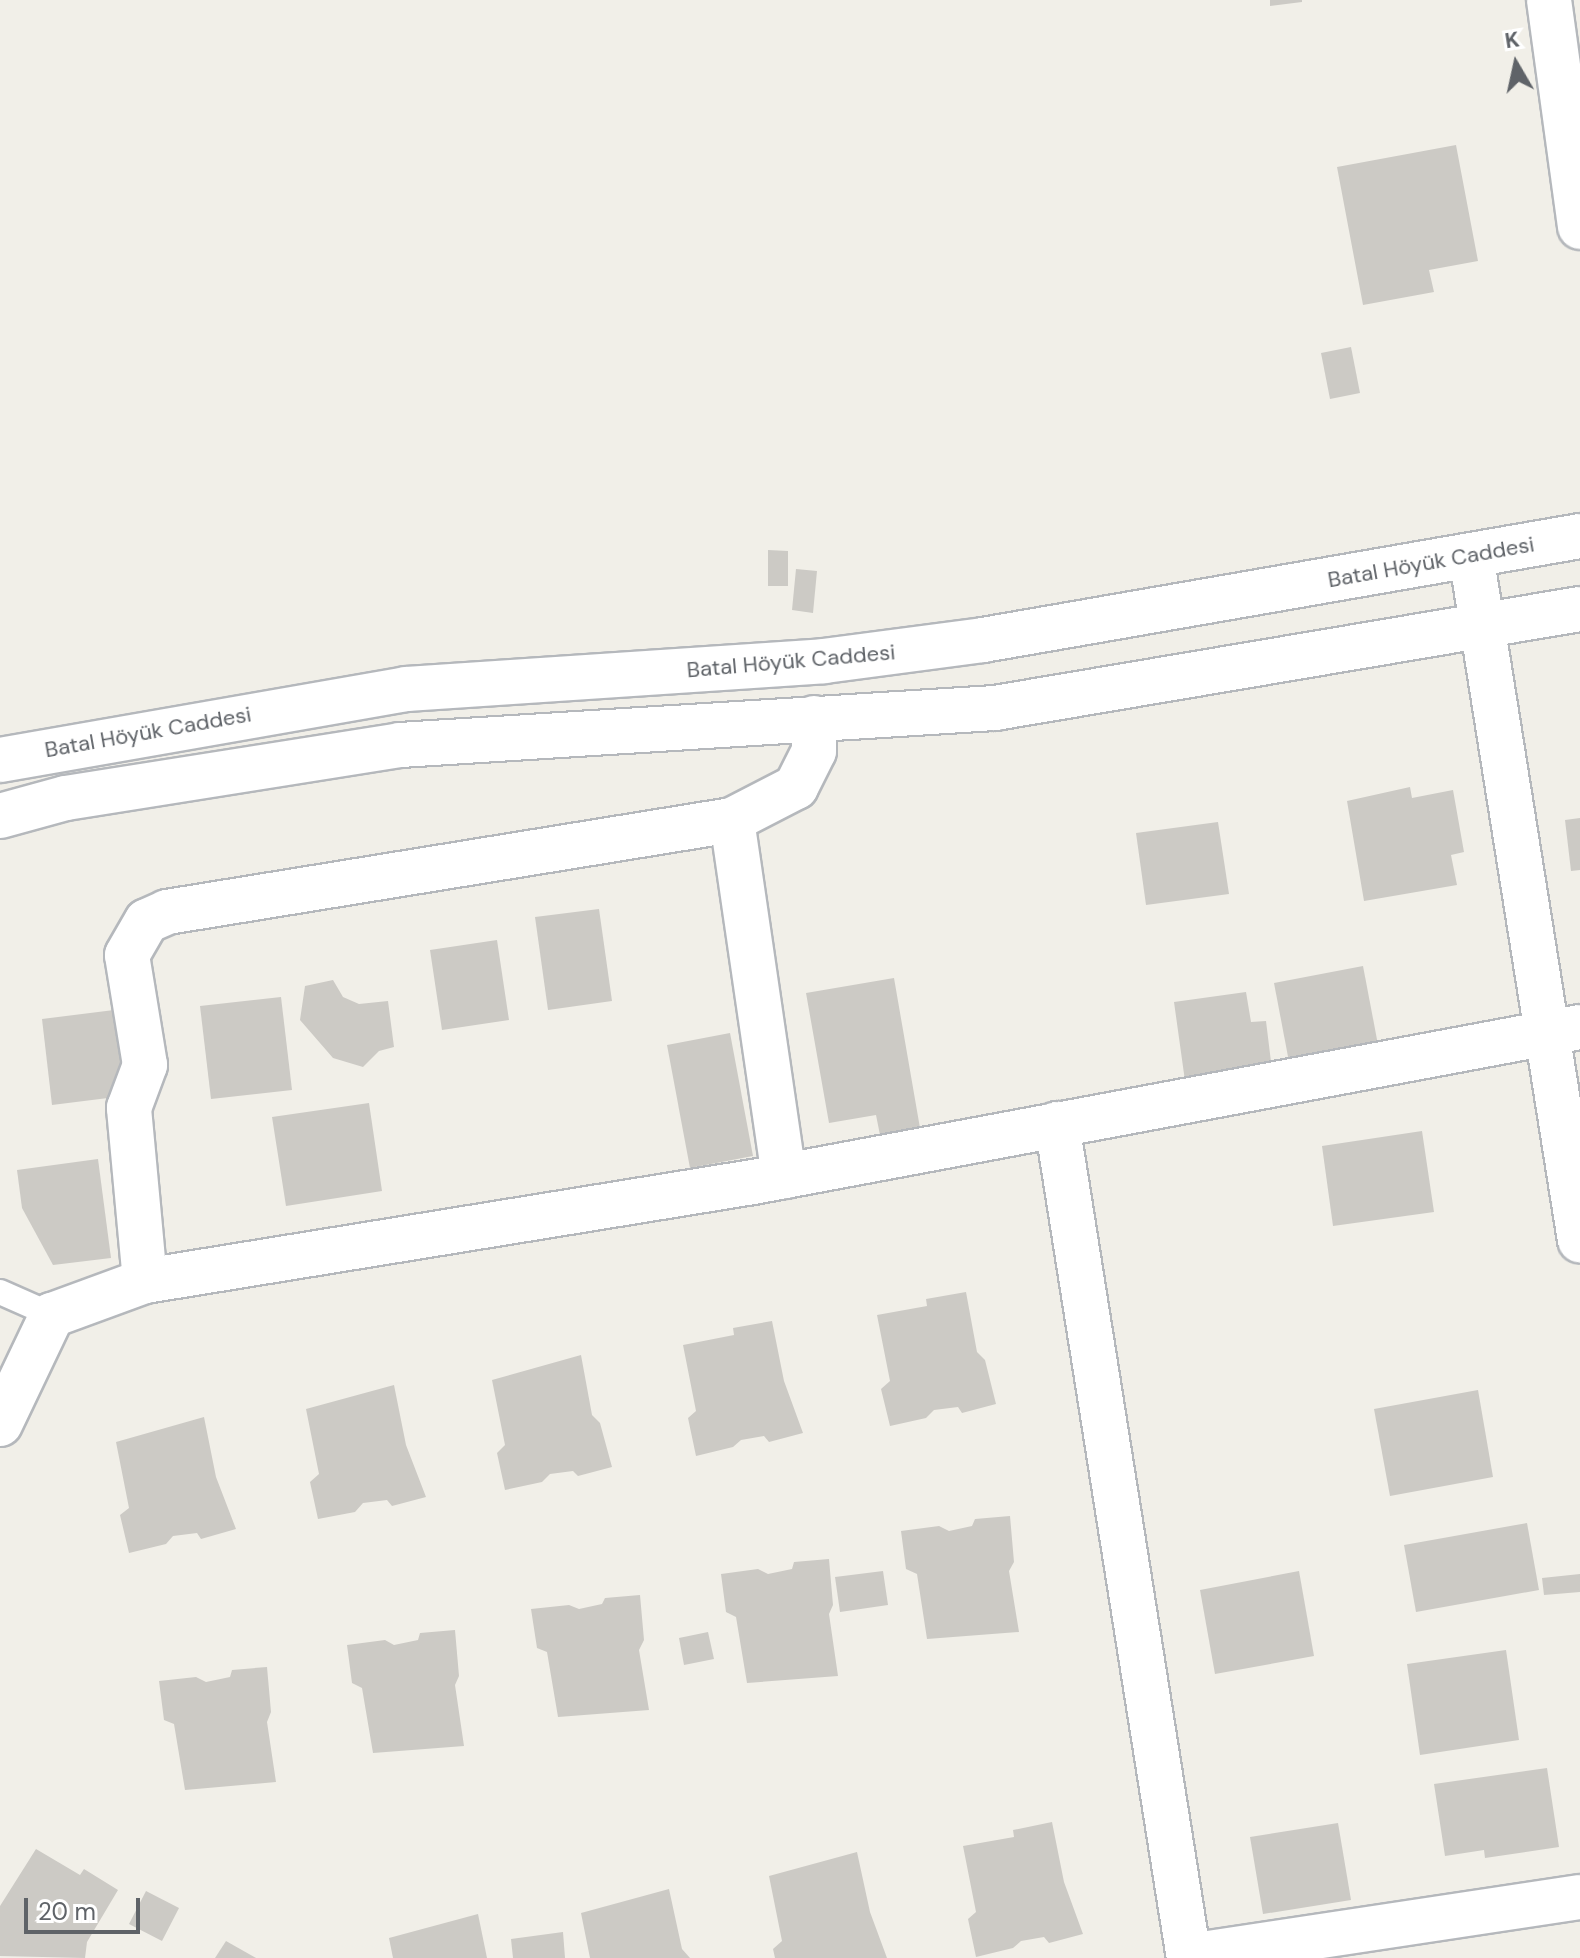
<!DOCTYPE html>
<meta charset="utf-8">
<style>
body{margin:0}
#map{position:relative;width:1580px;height:1958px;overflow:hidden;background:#f1efe8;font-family:"DM Sans",sans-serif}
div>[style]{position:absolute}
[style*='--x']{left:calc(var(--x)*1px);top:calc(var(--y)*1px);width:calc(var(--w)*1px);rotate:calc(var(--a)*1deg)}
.building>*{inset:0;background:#cccac5}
.roads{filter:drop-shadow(2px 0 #b5b8bc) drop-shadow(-2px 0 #b5b8bc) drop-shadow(0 2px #b5b8bc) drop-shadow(0 -2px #b5b8bc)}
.lane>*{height:24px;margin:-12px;padding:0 12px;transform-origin:12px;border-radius:12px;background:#fff}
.street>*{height:44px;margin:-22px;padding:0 22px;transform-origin:22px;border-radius:22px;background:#fff}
.secondary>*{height:44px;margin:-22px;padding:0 22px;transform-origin:22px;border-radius:22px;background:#fff}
span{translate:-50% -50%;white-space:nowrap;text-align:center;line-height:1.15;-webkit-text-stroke:8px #fff;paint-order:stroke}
.street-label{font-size:22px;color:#5f6368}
.north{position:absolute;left:1476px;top:24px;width:80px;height:80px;-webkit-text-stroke:6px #fff;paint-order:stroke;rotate:351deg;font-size:22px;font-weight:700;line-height:32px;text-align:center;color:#5f6368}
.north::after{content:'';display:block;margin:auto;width:28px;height:36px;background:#5f6368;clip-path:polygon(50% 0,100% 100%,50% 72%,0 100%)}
.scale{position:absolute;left:24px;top:1898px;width:116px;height:36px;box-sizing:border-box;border:4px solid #5f6368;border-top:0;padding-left:10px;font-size:24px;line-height:28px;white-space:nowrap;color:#5f6368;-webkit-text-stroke:6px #fff;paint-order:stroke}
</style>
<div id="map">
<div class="building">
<i style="clip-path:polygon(1270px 0,1302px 0,1302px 2px,1270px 6px)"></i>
<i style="clip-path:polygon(1456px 145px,1478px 261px,1429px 270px,1434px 292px,1363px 305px,1337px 167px)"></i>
<i style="clip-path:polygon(1351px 347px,1360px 393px,1330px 399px,1321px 353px)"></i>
<i style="clip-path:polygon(768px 550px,788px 551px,788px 586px,768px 586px)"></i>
<i style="clip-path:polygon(796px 569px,817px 571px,813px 613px,792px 610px)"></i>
<i style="clip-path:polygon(1410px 787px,1412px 798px,1453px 790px,1464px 852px,1451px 855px,1457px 885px,1364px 901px,1347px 801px)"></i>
<i style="clip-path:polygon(1580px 818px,1580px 870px,1571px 871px,1565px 820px)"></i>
<i style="clip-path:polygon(1218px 822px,1229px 894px,1146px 905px,1136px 833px)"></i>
<i style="clip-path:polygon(599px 909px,612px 1001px,548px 1010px,535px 917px)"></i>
<i style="clip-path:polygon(497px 940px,509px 1020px,442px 1030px,430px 950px)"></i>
<i style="clip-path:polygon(1363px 966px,1379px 1050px,1290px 1067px,1274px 983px)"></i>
<i style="clip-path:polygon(894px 978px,920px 1128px,880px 1135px,876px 1115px,829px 1123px,806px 993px)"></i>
<i style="clip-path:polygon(333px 980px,343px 997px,359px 1004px,388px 1001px,394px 1047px,379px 1051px,363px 1067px,333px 1058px,300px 1020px,305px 986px)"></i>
<i style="clip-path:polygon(1246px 992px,1251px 1022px,1266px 1021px,1272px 1070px,1185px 1081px,1174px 1002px)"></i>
<i style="clip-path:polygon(281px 997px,292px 1090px,211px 1099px,200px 1006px)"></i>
<i style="clip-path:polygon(122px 1009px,132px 1095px,52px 1105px,42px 1019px)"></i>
<i style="clip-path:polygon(730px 1033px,753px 1156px,690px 1168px,667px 1045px)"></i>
<i style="clip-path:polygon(369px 1103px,382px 1191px,286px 1206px,272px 1117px)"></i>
<i style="clip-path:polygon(1422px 1131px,1434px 1212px,1333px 1226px,1322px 1146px)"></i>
<i style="clip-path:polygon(98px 1159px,111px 1258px,53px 1265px,22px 1208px,17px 1170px)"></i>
<i style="clip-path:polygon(966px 1292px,977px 1352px,985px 1360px,996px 1404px,962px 1413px,958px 1407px,934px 1410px,926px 1418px,890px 1426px,881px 1389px,890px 1381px,877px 1315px,927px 1306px,926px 1299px)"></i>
<i style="clip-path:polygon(772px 1321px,784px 1381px,803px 1433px,769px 1442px,764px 1436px,741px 1440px,733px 1447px,696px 1456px,688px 1418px,696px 1411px,683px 1345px,734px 1335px,733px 1328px)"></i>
<i style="clip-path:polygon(581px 1355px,592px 1415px,600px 1423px,612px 1467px,578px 1476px,573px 1471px,550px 1474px,542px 1482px,505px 1490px,497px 1453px,505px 1445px,492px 1380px)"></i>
<i style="clip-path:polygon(394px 1385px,406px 1445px,426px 1497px,392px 1506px,387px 1500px,363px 1503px,355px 1512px,318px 1519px,310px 1482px,319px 1474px,306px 1409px)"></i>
<i style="clip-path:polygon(1478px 1390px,1493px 1477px,1390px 1496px,1374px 1409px)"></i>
<i style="clip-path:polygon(204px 1417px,216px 1477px,236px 1529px,201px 1539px,197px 1533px,173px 1536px,166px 1544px,129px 1553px,120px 1515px,129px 1508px,116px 1442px)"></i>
<i style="clip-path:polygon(1010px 1516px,1014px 1562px,1009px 1571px,1019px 1632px,927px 1639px,917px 1574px,906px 1569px,901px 1531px,939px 1526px,949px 1531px,972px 1526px,975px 1519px)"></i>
<i style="clip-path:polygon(1527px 1523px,1539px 1590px,1416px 1612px,1404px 1545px)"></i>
<i style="clip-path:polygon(829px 1559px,833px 1605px,829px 1614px,838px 1676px,747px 1683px,736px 1617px,726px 1612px,721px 1574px,758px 1569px,768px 1574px,792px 1569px,794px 1562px)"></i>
<i style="clip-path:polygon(883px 1571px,888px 1605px,840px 1612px,835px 1577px)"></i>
<i style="clip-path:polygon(1299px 1571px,1314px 1656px,1215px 1674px,1200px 1590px)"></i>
<i style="clip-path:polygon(1580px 1574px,1580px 1592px,1544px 1595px,1542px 1578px)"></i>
<i style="clip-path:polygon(640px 1595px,644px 1640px,639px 1650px,649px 1710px,558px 1717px,547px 1652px,537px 1648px,531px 1609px,569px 1605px,579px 1609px,602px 1604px,605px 1598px)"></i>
<i style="clip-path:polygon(455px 1630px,459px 1676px,455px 1685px,464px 1746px,373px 1753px,362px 1688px,352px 1683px,347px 1645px,385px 1640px,394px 1645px,418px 1640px,420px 1633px)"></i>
<i style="clip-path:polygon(708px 1632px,714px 1659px,684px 1665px,679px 1638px)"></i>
<i style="clip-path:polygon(1506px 1650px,1519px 1740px,1420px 1755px,1407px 1664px)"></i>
<i style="clip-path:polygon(267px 1667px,271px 1712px,267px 1722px,276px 1782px,185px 1790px,174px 1724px,164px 1720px,159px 1681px,196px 1677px,206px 1682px,230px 1677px,232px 1670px)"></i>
<i style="clip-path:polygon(1547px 1768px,1559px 1847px,1485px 1858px,1484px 1850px,1445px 1856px,1434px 1784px)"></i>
<i style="clip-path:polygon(1052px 1822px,1064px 1882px,1083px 1934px,1049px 1943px,1044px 1937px,1021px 1941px,1013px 1948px,976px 1957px,968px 1919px,976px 1912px,963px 1846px,1014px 1837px,1013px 1830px)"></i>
<i style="clip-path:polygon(1338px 1823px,1351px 1900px,1263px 1914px,1250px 1837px)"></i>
<i style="clip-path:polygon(36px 1849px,80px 1875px,84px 1869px,118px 1890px,87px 1942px,85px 1958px,0 1956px,0 1906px)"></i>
<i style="clip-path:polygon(857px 1852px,870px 1912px,887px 1958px,775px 1958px,773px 1949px,782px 1941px,769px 1876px)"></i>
<i style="clip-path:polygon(669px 1889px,682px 1949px,690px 1958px,590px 1958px,581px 1913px)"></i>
<i style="clip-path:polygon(146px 1891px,179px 1908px,162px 1941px,129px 1924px)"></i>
<i style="clip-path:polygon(478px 1914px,487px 1958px,393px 1958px,389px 1938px)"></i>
<i style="clip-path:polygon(563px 1932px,565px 1958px,513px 1958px,511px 1939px)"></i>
<i style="clip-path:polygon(226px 1941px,256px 1958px,215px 1958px)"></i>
</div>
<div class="roads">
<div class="lane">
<i style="--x:0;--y:1292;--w:57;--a:23.9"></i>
</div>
<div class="street">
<i style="--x:1549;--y:0;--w:229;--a:82.2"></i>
<i style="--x:1471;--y:555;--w:694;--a:80.96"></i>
<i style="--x:732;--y:820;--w:360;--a:81.7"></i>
<i style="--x:1057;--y:1124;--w:844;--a:81.01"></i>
<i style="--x:145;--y:1281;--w:174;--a:-95.3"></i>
<i style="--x:129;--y:1108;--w:46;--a:-69.6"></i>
<i style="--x:145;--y:1065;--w:111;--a:-99.3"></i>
<i style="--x:127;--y:955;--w:39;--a:-60"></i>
<i style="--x:147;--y:921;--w:22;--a:-24"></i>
<i style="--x:167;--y:912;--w:572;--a:-9.25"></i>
<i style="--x:732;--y:820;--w:72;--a:-27.3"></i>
<i style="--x:796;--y:787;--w:40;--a:-63.4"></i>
<i style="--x:814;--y:751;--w:33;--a:-90"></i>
<i style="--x:0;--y:1424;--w:121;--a:-64.5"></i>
<i style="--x:52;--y:1315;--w:99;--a:-20.1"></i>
<i style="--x:145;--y:1281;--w:616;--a:-9.25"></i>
<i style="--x:753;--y:1182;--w:841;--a:-10.62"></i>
<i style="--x:1189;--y:1956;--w:395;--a:-8.6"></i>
</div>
<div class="secondary">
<i style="--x:0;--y:760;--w:412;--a:-9.9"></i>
<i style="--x:406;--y:689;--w:419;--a:-3.8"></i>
<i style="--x:824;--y:661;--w:160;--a:-7.5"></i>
<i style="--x:983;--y:640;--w:606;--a:-9.88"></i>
<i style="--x:0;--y:816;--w:68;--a:-15.3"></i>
<i style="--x:66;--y:798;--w:338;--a:-9"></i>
<i style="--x:400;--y:745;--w:596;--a:-3.56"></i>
<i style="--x:995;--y:708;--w:593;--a:-9.61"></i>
</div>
</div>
<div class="street-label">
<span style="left:1431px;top:562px;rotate:-10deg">Batal Höyük Caddesi</span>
<span style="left:791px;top:661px;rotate:-5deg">Batal Höyük Caddesi</span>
<span style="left:148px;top:732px;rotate:-10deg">Batal Höyük Caddesi</span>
</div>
<div class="north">K</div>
<div class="scale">20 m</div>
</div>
